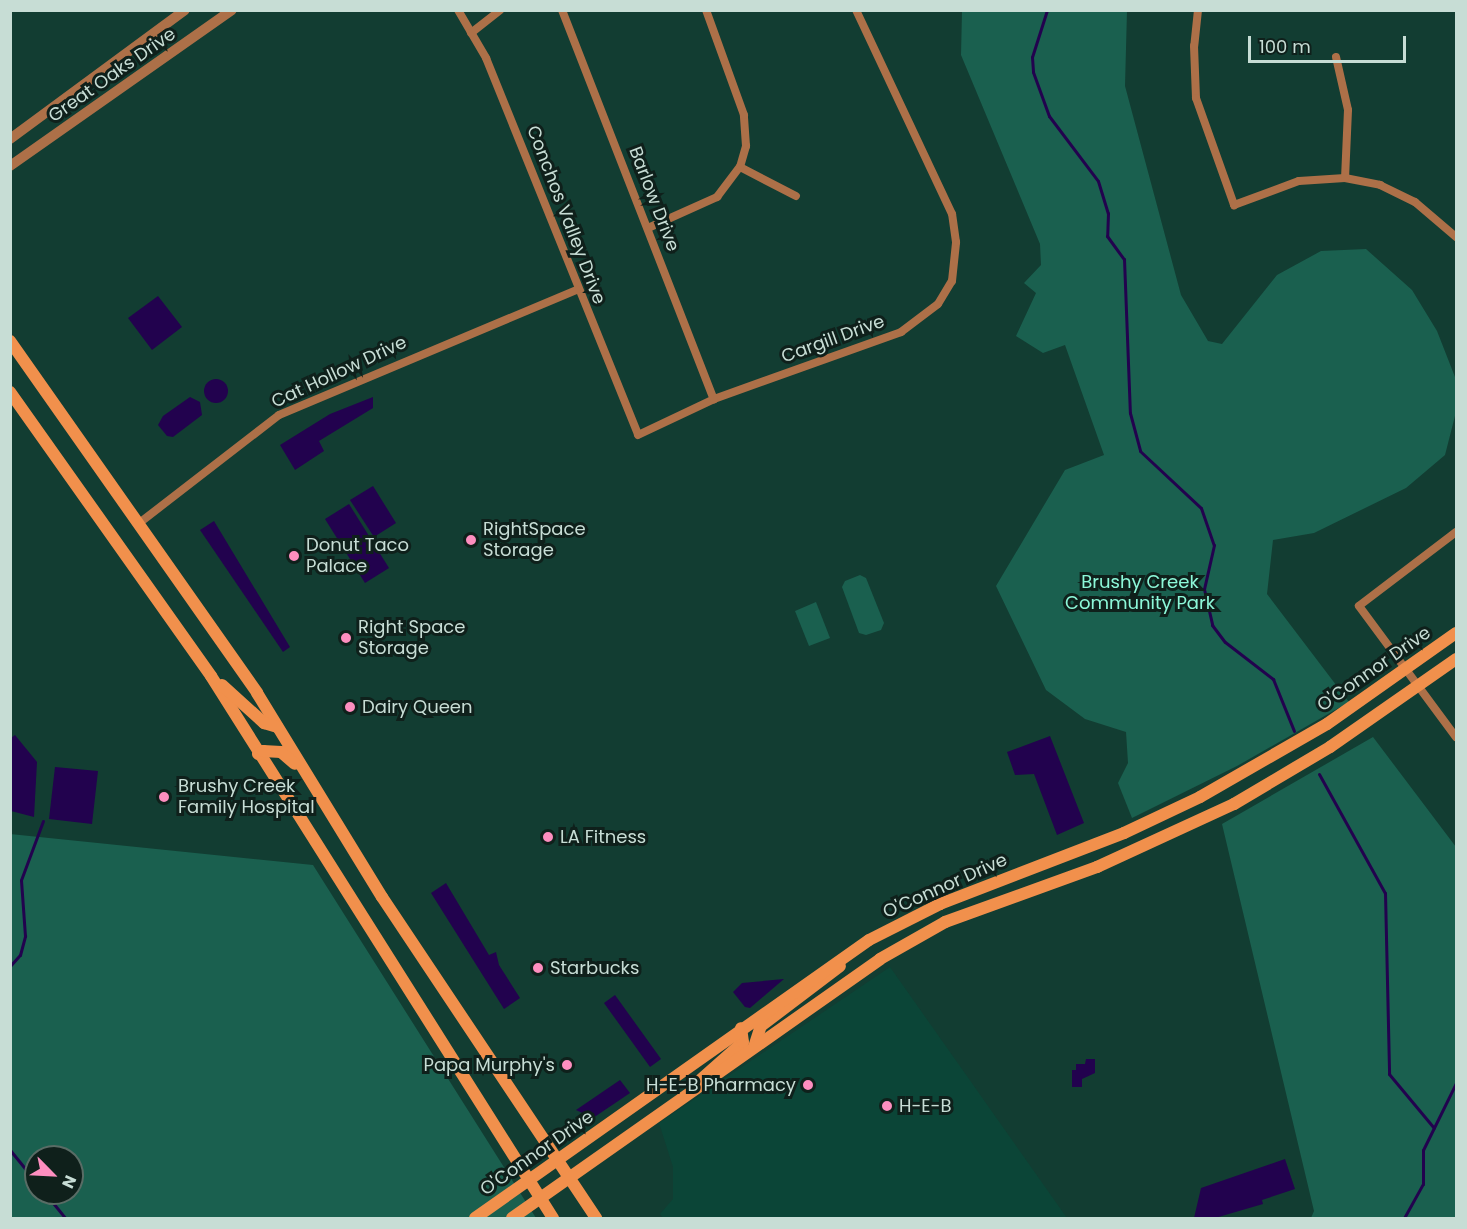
<!DOCTYPE html>
<style>
body{margin:0}
#map{position:relative;width:1467px;height:1229px;overflow:hidden;background:#123d32;font-family:Poppins,sans-serif}
div>[style]{position:absolute}
[style*='--x']{left:calc(var(--x)*1px);top:calc(var(--y)*1px);width:calc(var(--w)*1px);rotate:calc(var(--a)*1deg)}
.built>*{inset:0;background:#0b4537}
.green>*{inset:0;background:#1a604f}
.water>*{inset:0;background:#22024e}
.round{border-radius:50%}
.stream>*{height:3px;margin:-1.5px;padding:0 1.5px;transform-origin:1.5px;border-radius:1.5px;background:#22024e}
.minor>*{height:8px;margin:-4px;padding:0 4px;transform-origin:4px;border-radius:4px;background:#ad7048}
.tertiary>*{height:10px;margin:-5px;padding:0 5px;transform-origin:5px;border-radius:5px;background:#ad7048}
.secondary>*{height:12px;margin:-6px;padding:0 6px;transform-origin:6px;border-radius:6px;background:#f1904c}
.dots>*{width:16px;height:16px;translate:-50% -50%;box-sizing:border-box;border:3px solid #0f201b;border-radius:50%}
span{translate:-50% -50%;white-space:nowrap;text-align:center;line-height:1.15;-webkit-text-stroke:6px #0f201b;paint-order:stroke}
.street-label{font-size:18px;color:#c7ddd5}
.poi-label{font-size:18px;color:#c7ddd5}
.left{translate:0 -50%;text-align:left}
.right{translate:-100% -50%;text-align:right}
.park-label{font-size:18px;color:#8df8d9}
.frame{position:absolute;inset:0;border:12px solid #c7ddd5;pointer-events:none}
.north{position:absolute;left:24px;top:1145px;width:60px;height:60px;box-sizing:border-box;background:#0f201b;border:2px solid #596c65;border-radius:50%;rotate:114deg;font-size:16px;font-weight:700;line-height:24px;text-align:center;color:#c7ddd5}
.north::after{content:'';display:block;margin:auto;width:21px;height:27px;background:#fd8ebf;clip-path:polygon(50% 0,100% 100%,50% 72%,0 100%)}
.scale{position:absolute;left:1248px;top:36px;width:158px;height:27px;box-sizing:border-box;border:3px solid #c7ddd5;border-top:0;padding-left:8px;font-size:18px;line-height:21px;white-space:nowrap;color:#c7ddd5;-webkit-text-stroke:4px #0f201b;paint-order:stroke}
</style>
<div id="map">
<div class="built">
<i style="clip-path:polygon(890px 967px,1067px 1218px,663px 1218px,660px 1214px,673px 1199px,673px 1167px,659px 1123px)"></i>
</div>
<div class="green">
<i style="clip-path:polygon(962px 11px,1127px 11px,1125px 86px,1181px 295px,1208px 341px,1222px 344px,1277px 275px,1321px 251px,1366px 249px,1412px 290px,1437px 331px,1455px 377px,1456px 412px,1445px 455px,1406px 488px,1314px 533px,1273px 540px,1267px 594px,1349px 702px,1237px 766px,1132px 818px,1118px 783px,1128px 763px,1126px 732px,1085px 719px,1046px 690px,996px 586px,1065px 470px,1104px 455px,1065px 345px,1043px 353px,1016px 336px,1036px 293px,1024px 283px,1041px 265px,1040px 244px,961px 55px)"></i>
<i style="clip-path:polygon(860px 575px,866px 578px,884px 623px,881px 630px,866px 635px,859px 633px,842px 587px,845px 581px)"></i>
<i style="clip-path:polygon(816px 602px,830px 638px,809px 646px,795px 611px)"></i>
<i style="clip-path:polygon(1373px 737px,1456px 847px,1456px 1218px,1311px 1218px,1314px 1211px,1222px 824px)"></i>
<i style="clip-path:polygon(evenodd,10px 834px,313px 865px,536px 1218px,11px 1218px,10px 834px,36px 1157px,72px 1157px,72px 1193px,36px 1193px,36px 1157px)"></i>
</div>
<div class="water">
<i style="clip-path:polygon(158px 296px,182px 327px,152px 350px,128px 318px)"></i>
<i class="round" style="left:204px;top:379px;width:24px;height:24px"></i>
<i style="clip-path:polygon(190px 397px,200px 402px,202px 415px,173px 437px,167px 436px,158px 425px,163px 416px)"></i>
<i style="clip-path:polygon(373px 397px,373px 408px,319px 441px,324px 451px,295px 470px,280px 445px,330px 414px)"></i>
<i style="clip-path:polygon(373px 486px,396px 523px,374px 537px,350px 500px)"></i>
<i style="clip-path:polygon(349px 504px,389px 568px,365px 583px,325px 519px)"></i>
<i style="clip-path:polygon(214px 521px,290px 647px,283px 652px,200px 530px)"></i>
<i style="clip-path:polygon(15px 735px,37px 762px,34px 817px,11px 811px,11px 738px)"></i>
<i style="clip-path:polygon(1050px 736px,1084px 823px,1057px 835px,1034px 774px,1015px 775px,1007px 752px)"></i>
<i style="clip-path:polygon(55px 767px,98px 771px,92px 824px,49px 819px)"></i>
<i style="clip-path:polygon(446px 883px,489px 955px,496px 952px,499px 965px,520px 998px,504px 1009px,431px 893px)"></i>
<i style="clip-path:polygon(784px 979px,750px 1008px,745px 1007px,733px 992px,742px 983px)"></i>
<i style="clip-path:polygon(615px 995px,661px 1059px,650px 1067px,604px 1003px)"></i>
<i style="clip-path:polygon(1086px 1059px,1095px 1059px,1095px 1073px,1082px 1079px,1082px 1087px,1072px 1087px,1072px 1070px,1076px 1070px,1076px 1064px,1085px 1064px)"></i>
<i style="clip-path:polygon(620px 1080px,630px 1093px,593px 1118px,576px 1110px)"></i>
<i style="clip-path:polygon(1285px 1159px,1295px 1189px,1262px 1200px,1263px 1204px,1215px 1218px,1194px 1218px,1201px 1188px)"></i>
</div>
<div class="stream">
<i style="--x:1047;--y:10;--w:49;--a:107.7"></i>
<i style="--x:1032;--y:57;--w:15;--a:86"></i>
<i style="--x:1033;--y:72;--w:47;--a:70"></i>
<i style="--x:1049;--y:116;--w:81;--a:53"></i>
<i style="--x:1098;--y:181;--w:34;--a:73"></i>
<i style="--x:1108;--y:213;--w:23;--a:92"></i>
<i style="--x:1107;--y:236;--w:29;--a:54"></i>
<i style="--x:1124;--y:259;--w:154;--a:87.8"></i>
<i style="--x:1130;--y:413;--w:39;--a:75"></i>
<i style="--x:1140;--y:451;--w:83;--a:43.1"></i>
<i style="--x:1201;--y:508;--w:39;--a:71"></i>
<i style="--x:1214;--y:545;--w:45;--a:102.8"></i>
<i style="--x:1204;--y:589;--w:37;--a:77"></i>
<i style="--x:1212;--y:625;--w:21;--a:53"></i>
<i style="--x:1225;--y:642;--w:61;--a:37.6"></i>
<i style="--x:1273;--y:679;--w:56;--a:68"></i>
<i style="--x:1319;--y:774;--w:136;--a:61"></i>
<i style="--x:1385;--y:893;--w:181;--a:88.7"></i>
<i style="--x:1389;--y:1074;--w:70;--a:50.2"></i>
<i style="--x:10;--y:966;--w:15;--a:-48"></i>
<i style="--x:20;--y:955;--w:20;--a:-75"></i>
<i style="--x:25;--y:936;--w:56;--a:-94.1"></i>
<i style="--x:21;--y:880;--w:63;--a:-69.6"></i>
<i style="--x:10;--y:1150;--w:41;--a:50.9"></i>
<i style="--x:45;--y:1193;--w:32;--a:51"></i>
<i style="--x:1404;--y:1218;--w:39;--a:-61"></i>
<i style="--x:1423;--y:1184;--w:34;--a:-90"></i>
<i style="--x:1423;--y:1150;--w:75;--a:-63.8"></i>
</div>
<div class="minor">
<i style="--x:458;--y:10;--w:56;--a:59.7"></i>
<i style="--x:486;--y:58;--w:406;--a:68"></i>
<i style="--x:638;--y:435;--w:84;--a:-25.3"></i>
<i style="--x:714;--y:399;--w:199;--a:-19.7"></i>
<i style="--x:901;--y:332;--w:46;--a:-37.1"></i>
<i style="--x:938;--y:304;--w:27;--a:-59"></i>
<i style="--x:952;--y:281;--w:39;--a:-84"></i>
<i style="--x:956;--y:242;--w:28;--a:-98"></i>
<i style="--x:952;--y:214;--w:225;--a:-115.2"></i>
<i style="--x:562;--y:10;--w:418;--a:68.7"></i>
<i style="--x:1198;--y:10;--w:36;--a:96"></i>
<i style="--x:1194;--y:46;--w:52;--a:87.8"></i>
<i style="--x:1196;--y:98;--w:114;--a:70.4"></i>
<i style="--x:1234;--y:205;--w:69;--a:-20.3"></i>
<i style="--x:1299;--y:181;--w:46;--a:-3.7"></i>
<i style="--x:1345;--y:178;--w:36;--a:11"></i>
<i style="--x:1380;--y:185;--w:39;--a:26"></i>
<i style="--x:1415;--y:202;--w:54;--a:40.5"></i>
<i style="--x:471;--y:33;--w:37;--a:-38"></i>
<i style="--x:1336;--y:57;--w:54;--a:77.2"></i>
<i style="--x:1348;--y:110;--w:68;--a:92.5"></i>
<i style="--x:740;--y:167;--w:63;--a:27.4"></i>
<i style="--x:648;--y:228;--w:76;--a:-24.2"></i>
<i style="--x:717;--y:197;--w:38;--a:-53"></i>
<i style="--x:740;--y:167;--w:22;--a:-74"></i>
<i style="--x:746;--y:146;--w:31;--a:-94"></i>
<i style="--x:744;--y:115;--w:112;--a:-109.9"></i>
<i style="--x:138;--y:524;--w:178;--a:-37.7"></i>
<i style="--x:279;--y:415;--w:323;--a:-22.8"></i>
<i style="--x:1456;--y:532;--w:122;--a:142.7"></i>
<i style="--x:1359;--y:606;--w:163;--a:53.5"></i>
</div>
<div class="tertiary">
<i style="--x:10;--y:139;--w:217;--a:-36.4"></i>
<i style="--x:10;--y:166;--w:271;--a:-35.1"></i>
</div>
<div class="secondary">
<i style="--x:10;--y:341;--w:430;--a:54.9"></i>
<i style="--x:257;--y:693;--w:239;--a:58.5"></i>
<i style="--x:382;--y:897;--w:386;--a:56.3"></i>
<i style="--x:10;--y:392;--w:348;--a:54.7"></i>
<i style="--x:211;--y:676;--w:641;--a:57.75"></i>
<i style="--x:222;--y:685;--w:57;--a:42.1"></i>
<i style="--x:264;--y:723;--w:14;--a:17"></i>
<i style="--x:258;--y:754;--w:6;--a:-31"></i>
<i style="--x:263;--y:751;--w:18;--a:3"></i>
<i style="--x:281;--y:752;--w:18;--a:41"></i>
<i style="--x:754;--y:1047;--w:22;--a:-72"></i>
<i style="--x:761;--y:1026;--w:99;--a:-37.2"></i>
<i style="--x:698;--y:1082;--w:60;--a:-41.6"></i>
<i style="--x:743;--y:1042;--w:14;--a:-98"></i>
<i style="--x:475;--y:1218;--w:482;--a:-35.2"></i>
<i style="--x:869;--y:940;--w:80;--a:-26.9"></i>
<i style="--x:940;--y:904;--w:197;--a:-21.1"></i>
<i style="--x:1124;--y:833;--w:84;--a:-25.3"></i>
<i style="--x:1200;--y:797;--w:146;--a:-29.9"></i>
<i style="--x:1327;--y:724;--w:158;--a:-35.2"></i>
<i style="--x:512;--y:1218;--w:450;--a:-35.1"></i>
<i style="--x:880;--y:959;--w:75;--a:-29.6"></i>
<i style="--x:945;--y:922;--w:162;--a:-19.9"></i>
<i style="--x:1097;--y:867;--w:151;--a:-24.7"></i>
<i style="--x:1234;--y:804;--w:112;--a:-30.7"></i>
<i style="--x:1330;--y:747;--w:154;--a:-34.9"></i>
</div>
<div class="dots">
<i style="left:471px;top:540px;background:#fd8ebf"></i>
<i style="left:294px;top:556px;background:#fd8ebf"></i>
<i style="left:346px;top:638px;background:#fd8ebf"></i>
<i style="left:350px;top:707px;background:#fd8ebf"></i>
<i style="left:164px;top:797px;background:#fd8ebf"></i>
<i style="left:548px;top:837px;background:#fd8ebf"></i>
<i style="left:538px;top:968px;background:#fd8ebf"></i>
<i style="left:567px;top:1065px;background:#fd8ebf"></i>
<i style="left:808px;top:1085px;background:#fd8ebf"></i>
<i style="left:887px;top:1106px;background:#fd8ebf"></i>
</div>
<div class="street-label">
<span style="left:112px;top:75px;rotate:-35deg">Great Oaks Drive</span>
<span style="left:654px;top:199px;rotate:69deg">Barlow Drive</span>
<span style="left:566px;top:215px;rotate:69deg">Conchos Valley Drive</span>
<span style="left:833px;top:339px;rotate:-20deg">Cargill Drive</span>
<span style="left:339px;top:372px;rotate:-25deg">Cat Hollow Drive</span>
<span style="left:1374px;top:669px;rotate:-35deg">O'Connor Drive</span>
<span style="left:945px;top:886px;rotate:-24deg">O'Connor Drive</span>
<span style="left:537px;top:1153px;rotate:-35deg">O'Connor Drive</span>
</div>
<div class="poi-label">
<span class="left" style="left:483px;top:540px">RightSpace<br>Storage</span>
<span class="left" style="left:306px;top:556px">Donut Taco<br>Palace</span>
<span class="left" style="left:358px;top:638px">Right Space<br>Storage</span>
<span class="left" style="left:362px;top:707px">Dairy Queen</span>
<span class="left" style="left:178px;top:797px">Brushy Creek<br>Family Hospital</span>
<span class="left" style="left:560px;top:837px">LA Fitness</span>
<span class="left" style="left:550px;top:968px">Starbucks</span>
<span class="right" style="left:555px;top:1065px">Papa Murphy's</span>
<span class="right" style="left:796px;top:1085px">H-E-B Pharmacy</span>
<span class="left" style="left:899px;top:1106px">H-E-B</span>
</div>
<div class="park-label">
<span style="left:1140px;top:593px">Brushy Creek<br>Community Park</span>
</div>
<div class="frame"></div>
<div class="north">N</div>
<div class="scale">100 m</div>
</div>
